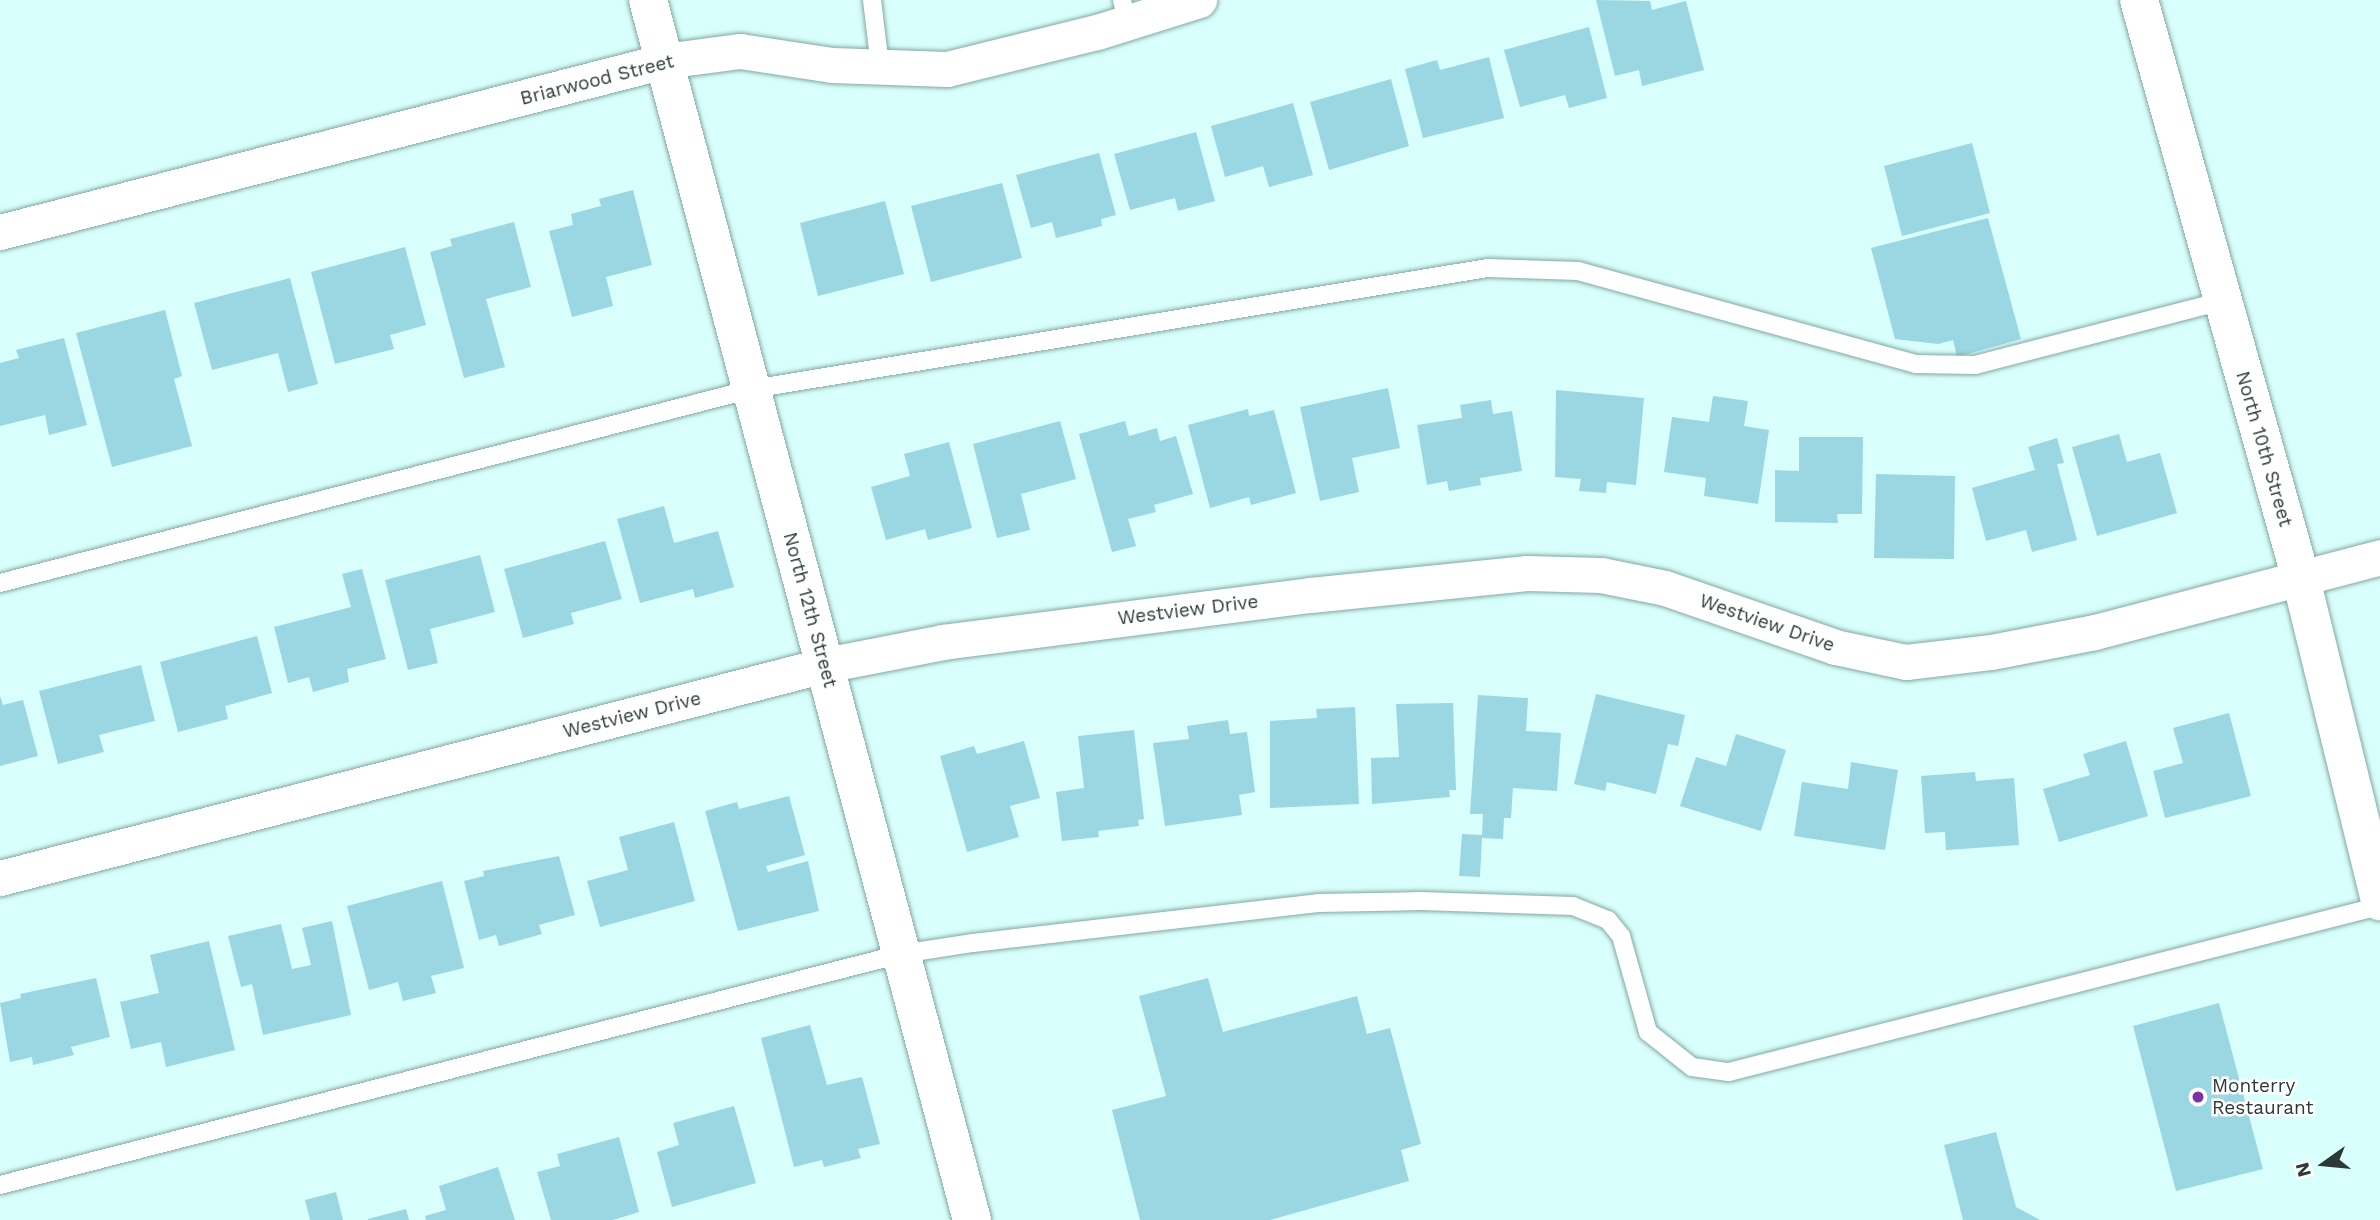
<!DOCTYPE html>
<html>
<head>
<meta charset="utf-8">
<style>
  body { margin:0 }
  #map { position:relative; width:2380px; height:1220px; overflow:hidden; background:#d8fffb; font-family:"Work Sans",sans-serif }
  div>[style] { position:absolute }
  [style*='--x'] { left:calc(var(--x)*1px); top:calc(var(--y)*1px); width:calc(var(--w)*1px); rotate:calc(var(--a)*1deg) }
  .building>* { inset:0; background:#9bd6e3 }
  .roads { filter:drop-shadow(0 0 2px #84a8a4) drop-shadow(0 0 2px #84a8a4) }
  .lane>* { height:18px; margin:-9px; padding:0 9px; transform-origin:9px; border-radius:9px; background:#fff }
  .street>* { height:35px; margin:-17.5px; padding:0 17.5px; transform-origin:17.5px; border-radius:17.5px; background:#fff }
  .secondary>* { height:38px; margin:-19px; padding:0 19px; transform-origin:19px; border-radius:19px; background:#fff }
  .dots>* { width:19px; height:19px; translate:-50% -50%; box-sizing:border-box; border:4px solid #fff; border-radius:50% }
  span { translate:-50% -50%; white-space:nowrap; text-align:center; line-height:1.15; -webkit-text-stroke:5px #fff; paint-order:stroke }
  .street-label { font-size:19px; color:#2b3a38 }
  .poi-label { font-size:19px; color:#2b3a38 }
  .left { translate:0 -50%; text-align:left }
  .north { position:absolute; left:2289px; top:1129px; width:70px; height:70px; -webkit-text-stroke:5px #fff; paint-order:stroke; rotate:255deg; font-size:19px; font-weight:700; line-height:28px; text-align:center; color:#2b3a38 }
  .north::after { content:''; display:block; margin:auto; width:24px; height:32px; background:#2b3a38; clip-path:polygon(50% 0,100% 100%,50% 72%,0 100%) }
</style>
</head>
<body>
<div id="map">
  <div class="building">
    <i style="clip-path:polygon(1596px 0,1650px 1px,1652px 10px,1686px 1px,1704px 70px,1642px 86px,1639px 70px,1615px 76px)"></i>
    <i style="clip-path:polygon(1589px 27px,1607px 98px,1569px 108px,1565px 95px,1520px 107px,1504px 50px)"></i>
    <i style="clip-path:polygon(1489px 57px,1504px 118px,1423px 138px,1405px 69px,1437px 60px,1440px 70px)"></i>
    <i style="clip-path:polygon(1391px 79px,1409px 146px,1329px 170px,1310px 102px)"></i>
    <i style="clip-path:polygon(1293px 103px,1313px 175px,1269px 187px,1263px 166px,1225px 177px,1211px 126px)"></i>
    <i style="clip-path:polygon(1196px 132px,1215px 201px,1178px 211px,1175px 198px,1130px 210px,1114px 154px)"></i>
    <i style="clip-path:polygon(1972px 143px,1990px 213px,1902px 236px,1884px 166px)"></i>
    <i style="clip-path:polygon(1099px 153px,1116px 215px,1101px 219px,1102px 226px,1056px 238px,1052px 222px,1031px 228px,1016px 175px)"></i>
    <i style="clip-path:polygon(1002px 183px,1022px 258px,931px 282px,911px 206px)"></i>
    <i style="clip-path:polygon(633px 190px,652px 265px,606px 277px,613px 306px,572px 317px,549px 231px,573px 225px,571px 214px,601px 206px,599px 199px)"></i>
    <i style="clip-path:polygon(885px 201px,904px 274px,818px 296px,800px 223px)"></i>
    <i style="clip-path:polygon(1988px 218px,2021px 339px,1957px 357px,1953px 340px,1938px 344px,1895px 339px,1871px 248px)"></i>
    <i style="clip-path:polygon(514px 222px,531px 287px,486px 299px,505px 367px,464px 378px,430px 252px,452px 246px,450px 239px)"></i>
    <i style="clip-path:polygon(405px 247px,426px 325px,390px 335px,394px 349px,335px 364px,311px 272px)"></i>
    <i style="clip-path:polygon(290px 278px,318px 384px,288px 392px,278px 353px,212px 370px,194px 303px)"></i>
    <i style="clip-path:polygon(165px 310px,182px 376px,174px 379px,192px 446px,112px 467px,76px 333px)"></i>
    <i style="clip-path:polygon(64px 338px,87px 425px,49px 435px,45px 415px,0 426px,0 363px,19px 358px,16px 350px)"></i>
    <i style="clip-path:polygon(1388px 388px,1400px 448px,1352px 458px,1359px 492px,1320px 501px,1300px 407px)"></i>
    <i style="clip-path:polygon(1556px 390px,1644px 398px,1636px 485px,1607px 482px,1606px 493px,1579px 491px,1581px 479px,1555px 477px)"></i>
    <i style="clip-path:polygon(1713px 396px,1748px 401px,1744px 426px,1769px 430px,1758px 504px,1704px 496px,1706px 478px,1664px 472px,1672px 417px,1709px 422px)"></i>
    <i style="clip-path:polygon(1491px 400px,1493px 414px,1512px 411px,1522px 471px,1480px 478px,1481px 485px,1449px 491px,1447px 481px,1427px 485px,1417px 425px,1462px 418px,1460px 405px)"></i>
    <i style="clip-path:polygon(1248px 409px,1249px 416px,1274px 410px,1296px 493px,1251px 505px,1249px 497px,1210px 508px,1188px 425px)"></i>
    <i style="clip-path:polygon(1060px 421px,1076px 479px,1021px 494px,1030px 530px,997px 538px,973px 444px)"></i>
    <i style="clip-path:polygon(1125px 421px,1129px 436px,1157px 428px,1160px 441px,1176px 436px,1193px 494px,1154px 505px,1156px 512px,1128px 519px,1136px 546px,1112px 552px,1079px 434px)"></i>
    <i style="clip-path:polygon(2119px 434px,2127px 462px,2160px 453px,2177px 513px,2097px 536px,2072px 447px)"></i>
    <i style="clip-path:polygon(1799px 437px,1863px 437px,1862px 514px,1837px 514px,1838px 523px,1775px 522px,1775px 470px,1799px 471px)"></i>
    <i style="clip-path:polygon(2057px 438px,2064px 463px,2057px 464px,2077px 540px,2032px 552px,2026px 530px,1986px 541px,1972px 488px,2035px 470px,2028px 447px)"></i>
    <i style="clip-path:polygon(949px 442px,972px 528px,928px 540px,925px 529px,886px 540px,871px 487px,910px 476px,904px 454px)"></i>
    <i style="clip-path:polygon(1876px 474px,1955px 476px,1954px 559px,1874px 558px)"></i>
    <i style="clip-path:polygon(664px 506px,674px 543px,718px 531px,734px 587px,695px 598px,693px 589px,640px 603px,617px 519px)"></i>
    <i style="clip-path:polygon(605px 541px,622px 599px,571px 613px,574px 624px,523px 638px,504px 569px)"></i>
    <i style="clip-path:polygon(480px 555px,495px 612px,430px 629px,438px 663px,408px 670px,385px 580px)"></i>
    <i style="clip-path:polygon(362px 569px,386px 659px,347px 669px,349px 682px,313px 692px,309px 677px,288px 683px,274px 627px,351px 607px,342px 574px)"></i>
    <i style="clip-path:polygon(257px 636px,272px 693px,225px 706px,228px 719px,178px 732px,160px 662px)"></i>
    <i style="clip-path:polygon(141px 665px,155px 721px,99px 735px,104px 752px,58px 764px,39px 691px)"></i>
    <i style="clip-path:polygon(1596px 694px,1685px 715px,1678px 746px,1668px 744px,1656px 794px,1607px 782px,1605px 791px,1574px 784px)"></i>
    <i style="clip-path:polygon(1478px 695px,1528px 698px,1526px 731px,1561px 733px,1557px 791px,1513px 788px,1511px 818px,1504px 818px,1503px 839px,1482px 838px,1480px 877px,1459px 876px,1462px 834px,1482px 835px,1483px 814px,1470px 814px)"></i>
    <i style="clip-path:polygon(0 696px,3px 705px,23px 700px,38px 756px,0 766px)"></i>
    <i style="clip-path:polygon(1453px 703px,1456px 790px,1449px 790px,1450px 797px,1372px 804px,1371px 758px,1399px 757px,1396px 704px)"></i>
    <i style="clip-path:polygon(1355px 707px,1359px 804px,1270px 808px,1270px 721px,1317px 718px,1316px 709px)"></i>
    <i style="clip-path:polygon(2229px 713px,2251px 796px,2165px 818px,2153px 771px,2183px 763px,2173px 728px)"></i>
    <i style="clip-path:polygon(1228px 720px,1230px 734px,1247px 732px,1255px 792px,1239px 795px,1242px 815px,1165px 826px,1153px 743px,1189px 739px,1187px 726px)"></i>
    <i style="clip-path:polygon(1134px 730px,1144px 819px,1138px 820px,1139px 826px,1098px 831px,1099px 837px,1062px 841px,1056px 792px,1084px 788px,1078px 736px)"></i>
    <i style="clip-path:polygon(1736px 734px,1786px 750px,1761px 831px,1680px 806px,1696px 757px,1726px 766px)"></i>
    <i style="clip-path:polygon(1024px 741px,1040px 798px,1010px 806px,1019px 837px,967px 852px,940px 756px,974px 746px,977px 754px)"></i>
    <i style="clip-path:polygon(2126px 741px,2148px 816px,2059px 842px,2043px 789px,2090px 775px,2083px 754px)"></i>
    <i style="clip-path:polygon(1851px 762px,1898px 770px,1885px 850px,1794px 836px,1802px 782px,1848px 789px)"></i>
    <i style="clip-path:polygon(1975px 772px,1976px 781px,2014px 778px,2019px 845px,1946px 850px,1945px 832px,1925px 833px,1921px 776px)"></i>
    <i style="clip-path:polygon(789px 796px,805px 855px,766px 866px,768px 872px,808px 861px,819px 911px,738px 931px,705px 811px,737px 802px,739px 809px)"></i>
    <i style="clip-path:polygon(674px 822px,695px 901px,600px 927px,587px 881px,628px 870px,619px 837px)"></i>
    <i style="clip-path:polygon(559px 856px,575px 915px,539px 925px,542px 934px,499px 946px,496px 935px,479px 940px,464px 881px,484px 876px,483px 871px)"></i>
    <i style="clip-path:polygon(442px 881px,464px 968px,431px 976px,436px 993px,403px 1001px,398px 982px,369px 990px,347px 906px)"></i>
    <i style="clip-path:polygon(332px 921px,351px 1015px,263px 1035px,252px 984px,241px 987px,228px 936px,281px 924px,292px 969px,311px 965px,302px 928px)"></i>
    <i style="clip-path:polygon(209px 941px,235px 1050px,166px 1067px,161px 1042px,131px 1049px,120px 1002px,159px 993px,150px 955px)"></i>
    <i style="clip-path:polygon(96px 978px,110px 1037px,71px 1047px,74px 1055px,33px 1065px,32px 1057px,10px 1062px,0 1003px,21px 998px,20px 994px)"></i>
    <i style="clip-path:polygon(1208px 978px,1223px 1032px,1357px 996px,1367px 1034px,1390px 1028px,1421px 1144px,1401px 1150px,1409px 1181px,1270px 1220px,1140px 1220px,1112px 1110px,1166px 1096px,1139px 996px)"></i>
    <i style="clip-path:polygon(2219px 1003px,2263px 1169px,2176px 1191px,2133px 1026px)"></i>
    <i style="clip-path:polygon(810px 1025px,827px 1085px,862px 1077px,880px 1144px,858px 1149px,861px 1158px,824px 1167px,822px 1160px,794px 1167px,761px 1038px)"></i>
    <i style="clip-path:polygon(734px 1106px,756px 1183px,672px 1207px,657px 1152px,679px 1145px,673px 1123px)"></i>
    <i style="clip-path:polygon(1996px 1132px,2016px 1207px,2040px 1220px,1963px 1220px,1944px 1145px)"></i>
    <i style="clip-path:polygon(619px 1137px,639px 1212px,613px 1220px,551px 1220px,537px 1172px,560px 1166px,557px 1154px)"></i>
    <i style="clip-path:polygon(498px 1167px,515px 1220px,426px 1220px,425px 1216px,446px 1210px,439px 1186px)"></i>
    <i style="clip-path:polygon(336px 1192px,343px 1220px,310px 1220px,305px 1200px)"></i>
    <i style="clip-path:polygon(406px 1209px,409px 1220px,368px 1220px,368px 1219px)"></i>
  </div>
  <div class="roads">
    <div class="lane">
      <i style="--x:872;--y:0;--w:66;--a:83.1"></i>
      <i style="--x:1122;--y:0;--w:22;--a:77"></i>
      <i style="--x:0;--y:583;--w:777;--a:-14.47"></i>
      <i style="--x:752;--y:389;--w:746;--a:-9.34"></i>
      <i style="--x:1488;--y:268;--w:90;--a:1.9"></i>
      <i style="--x:1578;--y:271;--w:350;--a:15.4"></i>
      <i style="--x:1915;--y:364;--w:60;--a:1"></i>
      <i style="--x:1975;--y:365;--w:256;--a:-14.5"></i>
      <i style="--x:0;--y:1185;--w:930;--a:-14.38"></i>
      <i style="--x:901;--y:954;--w:73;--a:-8.7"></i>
      <i style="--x:973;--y:943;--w:347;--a:-6.6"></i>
      <i style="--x:1318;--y:903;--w:103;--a:-1.1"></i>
      <i style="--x:1421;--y:901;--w:152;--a:1.9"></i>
      <i style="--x:1573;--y:906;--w:38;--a:22"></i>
      <i style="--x:1608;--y:920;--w:21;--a:51"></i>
      <i style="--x:1621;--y:936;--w:100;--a:74.3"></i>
      <i style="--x:1648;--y:1032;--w:56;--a:38.5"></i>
      <i style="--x:1692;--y:1067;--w:37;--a:8"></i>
      <i style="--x:1729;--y:1072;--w:672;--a:-14.31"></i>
    </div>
    <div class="street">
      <i style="--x:0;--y:232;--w:686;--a:-14.44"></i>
      <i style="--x:664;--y:61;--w:77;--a:-7.5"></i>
      <i style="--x:740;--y:51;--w:93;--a:8.7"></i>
      <i style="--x:832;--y:65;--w:115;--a:2"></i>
      <i style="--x:947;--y:69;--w:154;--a:-13.9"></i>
      <i style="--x:1097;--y:32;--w:107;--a:-17.4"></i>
      <i style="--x:0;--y:878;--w:852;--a:-14.48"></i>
      <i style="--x:825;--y:665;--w:120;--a:-11"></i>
      <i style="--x:943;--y:642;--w:370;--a:-7.3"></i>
      <i style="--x:1310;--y:595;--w:218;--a:-5.8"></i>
      <i style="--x:1527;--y:573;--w:74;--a:1.5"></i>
      <i style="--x:1601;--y:575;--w:65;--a:11.5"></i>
      <i style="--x:1665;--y:588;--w:180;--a:19.1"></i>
      <i style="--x:1835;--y:647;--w:73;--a:11.9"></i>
      <i style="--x:1906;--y:662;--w:86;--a:-6.7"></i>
      <i style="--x:1991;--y:652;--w:106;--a:-10.9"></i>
      <i style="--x:2095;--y:632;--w:295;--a:-14.7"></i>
    </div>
    <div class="secondary">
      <i style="--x:648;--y:0;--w:1262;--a:75.13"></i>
      <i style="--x:2139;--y:0;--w:601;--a:74.37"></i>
      <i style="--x:2301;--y:579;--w:332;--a:76.2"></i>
    </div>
  </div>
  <div class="dots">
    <i style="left:2198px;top:1097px;background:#7b33a6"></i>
  </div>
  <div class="street-label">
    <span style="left:597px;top:80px;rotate:-14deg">Briarwood Street</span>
    <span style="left:2264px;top:449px;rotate:74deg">North 10th Street</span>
    <span style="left:810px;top:610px;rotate:75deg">North 12th Street</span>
    <span style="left:1188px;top:610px;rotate:-7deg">Westview Drive</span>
    <span style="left:1767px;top:623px;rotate:19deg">Westview Drive</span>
    <span style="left:632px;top:715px;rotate:-14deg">Westview Drive</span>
  </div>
  <div class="poi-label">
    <span class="left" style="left:2212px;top:1097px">Monterry<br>Restaurant</span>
  </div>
  <div class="north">N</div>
</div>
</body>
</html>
